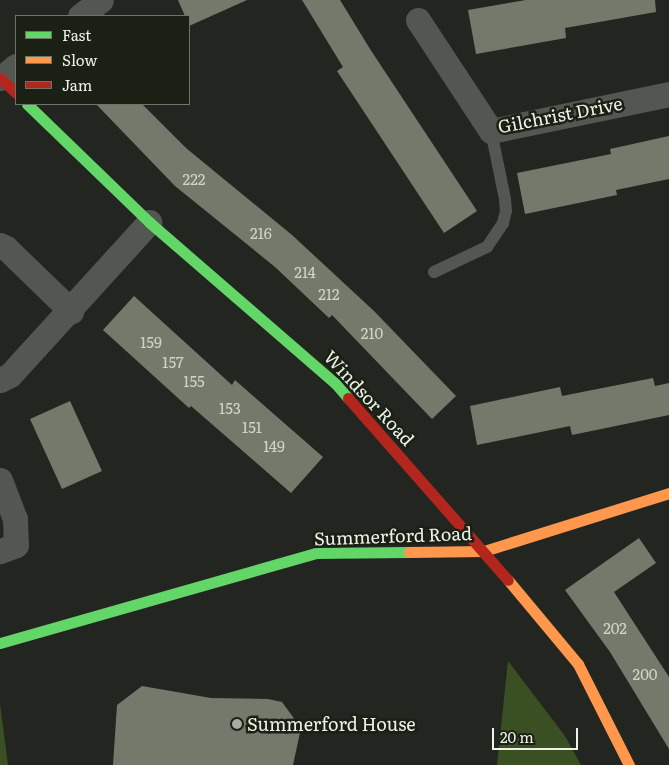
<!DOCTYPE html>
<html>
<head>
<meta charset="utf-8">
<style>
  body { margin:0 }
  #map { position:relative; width:669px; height:765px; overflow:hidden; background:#232620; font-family:Literata,serif }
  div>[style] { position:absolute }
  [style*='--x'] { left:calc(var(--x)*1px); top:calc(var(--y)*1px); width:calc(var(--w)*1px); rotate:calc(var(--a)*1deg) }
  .green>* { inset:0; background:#3b5022 }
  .building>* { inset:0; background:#737a6b }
  .lane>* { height:12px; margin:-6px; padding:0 6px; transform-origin:6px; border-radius:6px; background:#545652 }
  .street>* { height:25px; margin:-12.5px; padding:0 12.5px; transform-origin:12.5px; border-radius:12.5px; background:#545652 }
  .fast>* { height:11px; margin:-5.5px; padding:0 5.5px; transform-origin:5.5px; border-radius:5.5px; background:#63d668 }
  .slow>* { height:11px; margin:-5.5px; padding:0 5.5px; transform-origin:5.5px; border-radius:5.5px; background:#ff974d }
  .jam>* { height:11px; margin:-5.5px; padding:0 5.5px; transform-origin:5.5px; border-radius:5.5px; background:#b3261e }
  .dots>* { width:14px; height:14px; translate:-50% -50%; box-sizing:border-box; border:2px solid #1a2013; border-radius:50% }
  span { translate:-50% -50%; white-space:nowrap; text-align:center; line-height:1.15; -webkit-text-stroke:5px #1a2013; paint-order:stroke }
  .number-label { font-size:15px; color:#ced4ca }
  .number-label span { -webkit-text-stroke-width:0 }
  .street-label { font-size:18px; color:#edf2e9 }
  .poi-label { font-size:18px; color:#edf2e9 }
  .left { translate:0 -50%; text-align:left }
  .legend { position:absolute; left:15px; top:15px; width:175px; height:90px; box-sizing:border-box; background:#1a2013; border:1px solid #6e7469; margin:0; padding:6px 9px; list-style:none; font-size:15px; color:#edf2e9 }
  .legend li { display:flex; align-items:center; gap:10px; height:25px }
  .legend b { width:25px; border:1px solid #6e7469 }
  .scale { position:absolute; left:492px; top:728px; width:86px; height:22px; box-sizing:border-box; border:2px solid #edf2e9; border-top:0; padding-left:6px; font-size:15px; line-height:18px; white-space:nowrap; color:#edf2e9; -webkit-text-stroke:4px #1a2013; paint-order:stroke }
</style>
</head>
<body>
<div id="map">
  <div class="green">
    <i style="clip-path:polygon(508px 661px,565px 736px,581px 765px,497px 765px)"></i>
    <i style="clip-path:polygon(0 704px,8px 765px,0 765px)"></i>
  </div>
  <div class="building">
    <i style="clip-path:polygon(178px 0,247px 0,189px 26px,189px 16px,185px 16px)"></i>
    <i style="clip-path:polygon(302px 0,340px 0,370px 49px,477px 211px,444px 233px,337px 71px,343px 67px)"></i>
    <i style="clip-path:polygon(526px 0,655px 0,656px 12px,565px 28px,566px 38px,476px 54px,468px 10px)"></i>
    <i style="clip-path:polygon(96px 104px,142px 104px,186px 148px,292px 235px,374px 311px,456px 396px,432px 419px,332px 315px,329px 318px,275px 267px,175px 186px)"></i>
    <i style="clip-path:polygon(669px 136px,669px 179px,616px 190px,617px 195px,525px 214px,517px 173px,611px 154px,610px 149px)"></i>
    <i style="clip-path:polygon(134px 296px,232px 385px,235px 380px,323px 457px,291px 493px,191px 406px,189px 408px,103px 330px)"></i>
    <i style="clip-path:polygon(653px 378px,655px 386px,669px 383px,669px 415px,572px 435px,570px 426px,477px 445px,470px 406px,560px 387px,562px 396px)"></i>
    <i style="clip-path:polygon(70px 401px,102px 471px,62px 489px,30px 419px)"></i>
    <i style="clip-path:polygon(639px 538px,656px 563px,614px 592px,669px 677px,669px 749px,610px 652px,565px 590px)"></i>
    <i style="clip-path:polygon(142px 686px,211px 698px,268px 699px,282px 702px,301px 728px,293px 765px,113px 765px,117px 705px)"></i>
  </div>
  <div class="lane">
    <i style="--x:434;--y:272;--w:59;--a:-25.3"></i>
    <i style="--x:487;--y:247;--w:29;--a:-56"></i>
    <i style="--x:503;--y:223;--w:12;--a:-76"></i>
    <i style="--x:506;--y:211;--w:12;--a:-95"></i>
    <i style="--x:505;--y:199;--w:69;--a:-101.6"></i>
  </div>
  <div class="street">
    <i style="--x:80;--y:16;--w:26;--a:-37"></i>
    <i style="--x:418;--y:20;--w:133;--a:56.7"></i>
    <i style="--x:491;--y:131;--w:182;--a:-11.7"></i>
    <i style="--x:1;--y:78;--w:19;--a:-39"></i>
    <i style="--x:0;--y:245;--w:7;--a:27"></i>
    <i style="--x:6;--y:248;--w:91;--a:44.1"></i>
    <i style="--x:0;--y:380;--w:11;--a:-27"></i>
    <i style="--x:10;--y:375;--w:207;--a:-47.7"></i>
    <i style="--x:0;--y:480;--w:42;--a:69"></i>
    <i style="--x:15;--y:519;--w:26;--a:88"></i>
    <i style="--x:16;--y:545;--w:17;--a:159"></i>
  </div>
  <div class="fast">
    <i style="--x:27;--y:104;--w:170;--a:44"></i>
    <i style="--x:149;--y:222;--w:246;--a:40.9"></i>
    <i style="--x:335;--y:383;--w:20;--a:49"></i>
    <i style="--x:0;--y:643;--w:328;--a:-15.9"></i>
    <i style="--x:315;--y:553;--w:94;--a:-0.6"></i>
  </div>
  <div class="slow">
    <i style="--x:409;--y:552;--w:75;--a:-0.8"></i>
    <i style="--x:484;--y:551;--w:194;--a:-17.4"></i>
    <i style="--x:508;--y:580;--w:109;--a:50.2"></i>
    <i style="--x:578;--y:664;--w:113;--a:63.2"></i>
  </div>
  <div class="jam">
    <i style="--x:0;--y:78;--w:22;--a:43"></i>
    <i style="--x:348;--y:398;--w:242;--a:48.7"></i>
  </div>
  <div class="dots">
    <i style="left:237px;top:724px;background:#a6aba3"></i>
  </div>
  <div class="number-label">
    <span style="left:194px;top:179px">222</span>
    <span style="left:261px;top:233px">216</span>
    <span style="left:305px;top:272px">214</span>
    <span style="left:329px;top:294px">212</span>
    <span style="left:372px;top:333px">210</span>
    <span style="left:151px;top:342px">159</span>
    <span style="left:173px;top:362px">157</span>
    <span style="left:194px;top:381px">155</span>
    <span style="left:230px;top:408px">153</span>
    <span style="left:252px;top:427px">151</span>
    <span style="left:274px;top:446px">149</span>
    <span style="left:615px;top:628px">202</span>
    <span style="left:645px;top:674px">200</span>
  </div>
  <div class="street-label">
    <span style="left:560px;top:115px;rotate:-11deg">Gilchrist Drive</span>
    <span style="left:369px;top:398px;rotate:47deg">Windsor Road</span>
    <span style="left:393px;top:536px;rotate:-2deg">Summerford Road</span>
  </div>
  <div class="poi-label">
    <span class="left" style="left:247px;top:724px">Summerford House</span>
  </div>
  <ul class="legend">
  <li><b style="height:6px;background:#63d668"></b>Fast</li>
  <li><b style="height:6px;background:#ff974d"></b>Slow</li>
  <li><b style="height:6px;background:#b3261e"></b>Jam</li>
  </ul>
  <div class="scale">20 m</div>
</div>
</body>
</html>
